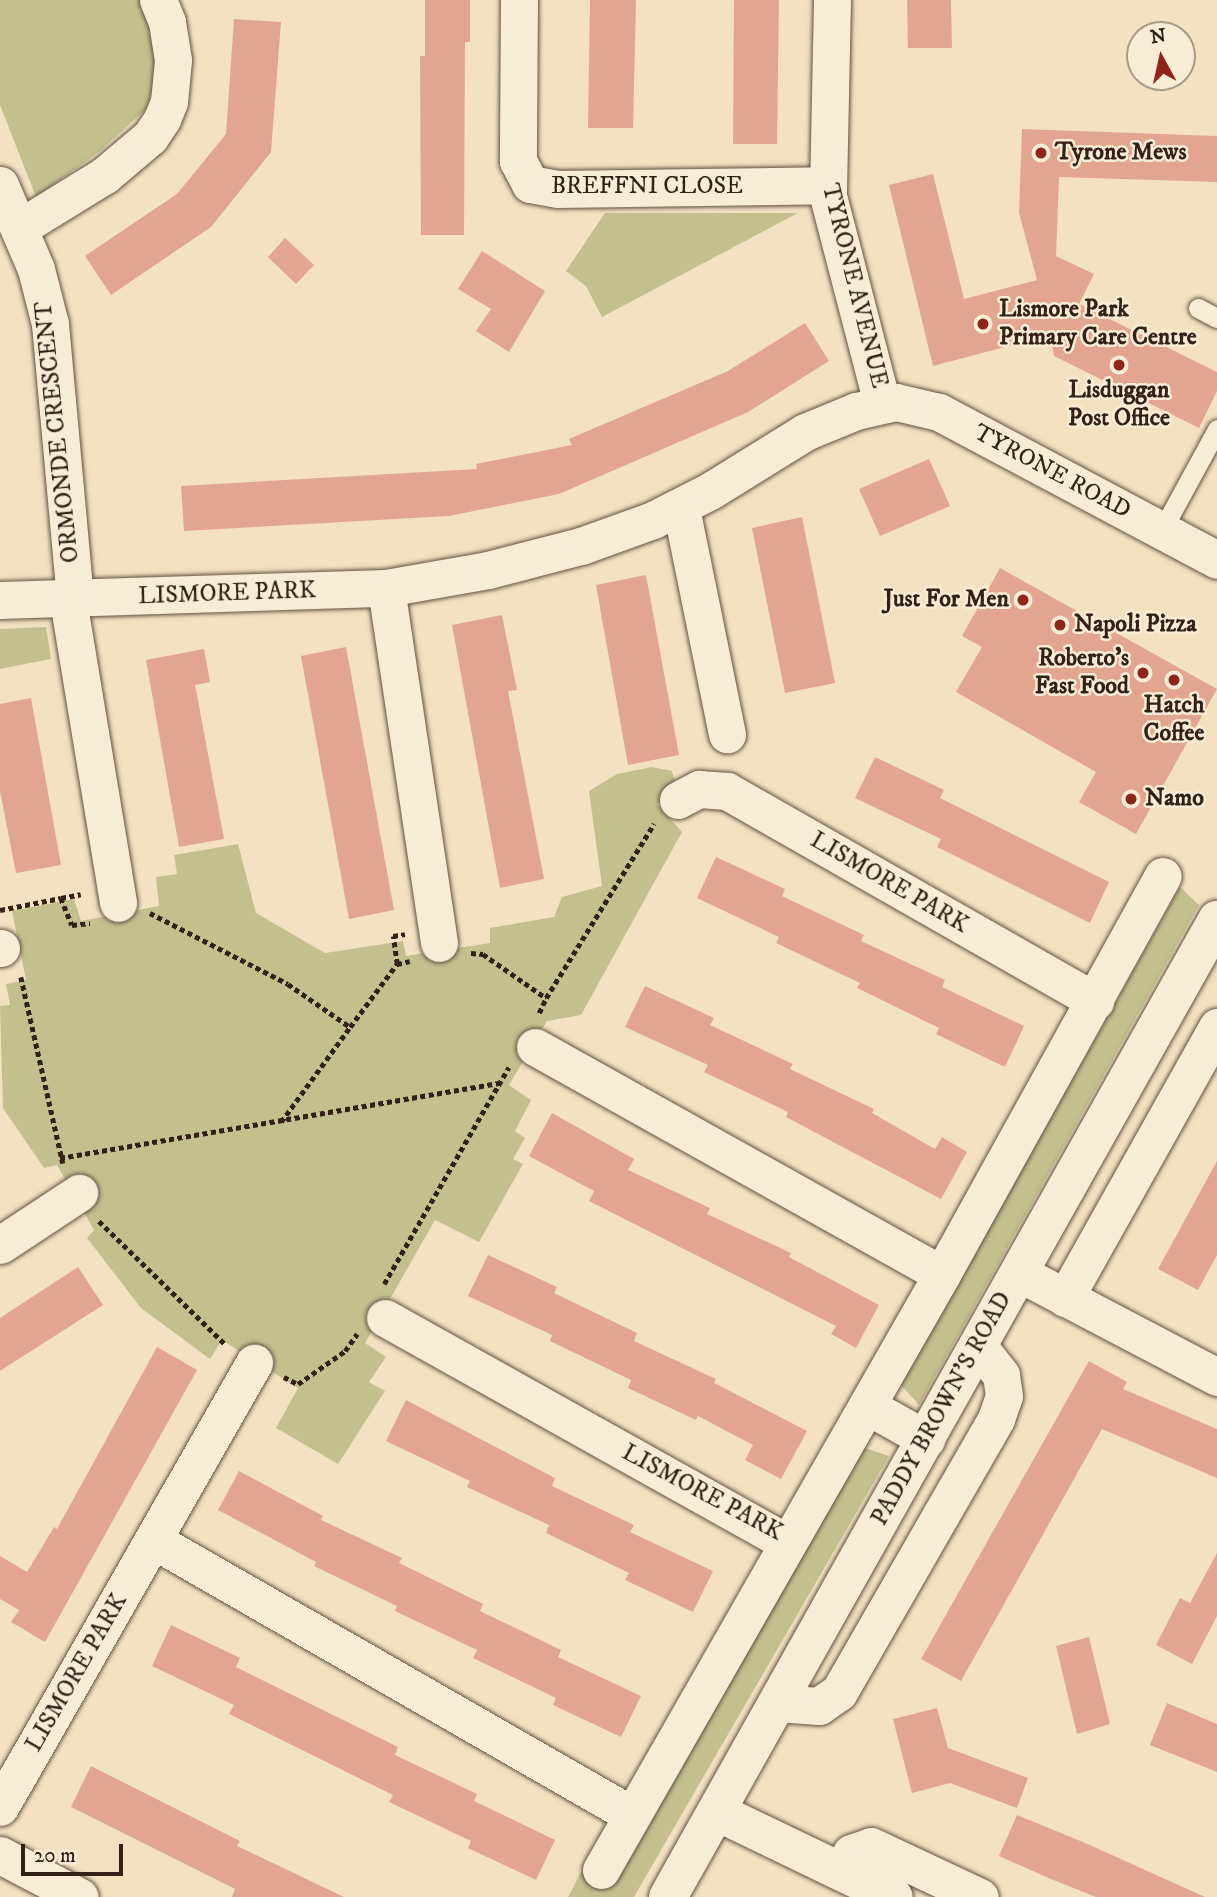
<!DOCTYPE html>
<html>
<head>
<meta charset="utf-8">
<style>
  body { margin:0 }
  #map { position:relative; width:1217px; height:1897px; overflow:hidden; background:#f4e1c2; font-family:"IM FELL DW Pica",serif }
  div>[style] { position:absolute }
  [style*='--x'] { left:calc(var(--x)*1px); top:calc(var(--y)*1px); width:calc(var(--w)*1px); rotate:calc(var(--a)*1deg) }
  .green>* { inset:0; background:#c4c08e }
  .building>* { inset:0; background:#e2a690 }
  .path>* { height:4.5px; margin-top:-2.25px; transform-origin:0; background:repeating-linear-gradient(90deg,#332117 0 5px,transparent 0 8.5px) }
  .roads { filter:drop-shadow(0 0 2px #635142) drop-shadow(0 0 2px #635142) }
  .service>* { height:19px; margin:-9.5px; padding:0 9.5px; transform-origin:9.5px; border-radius:9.5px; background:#f8ecd7 }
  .minor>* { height:37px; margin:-18.5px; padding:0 18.5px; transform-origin:18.5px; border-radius:18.5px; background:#f8ecd7 }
  .tertiary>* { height:38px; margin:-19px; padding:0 19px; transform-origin:19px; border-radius:19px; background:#f8ecd7 }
  .dots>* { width:19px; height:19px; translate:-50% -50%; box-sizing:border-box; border:4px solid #f8ecd7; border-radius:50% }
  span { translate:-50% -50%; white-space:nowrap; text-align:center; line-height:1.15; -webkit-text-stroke:5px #f8ecd7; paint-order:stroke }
  .poi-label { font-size:24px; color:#332117; font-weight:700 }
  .left { translate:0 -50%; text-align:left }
  .right { translate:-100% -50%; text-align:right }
  .street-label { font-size:24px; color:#332117 }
  .north { position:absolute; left:1126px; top:21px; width:70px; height:70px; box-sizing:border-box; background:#f8ecd7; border:2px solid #a99b8a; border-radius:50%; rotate:352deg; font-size:19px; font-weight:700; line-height:28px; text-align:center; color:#332117 }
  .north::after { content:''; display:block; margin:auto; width:24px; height:32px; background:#8f2418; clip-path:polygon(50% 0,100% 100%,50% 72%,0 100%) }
  .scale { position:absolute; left:21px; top:1844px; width:102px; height:32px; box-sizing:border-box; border:4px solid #332117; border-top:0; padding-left:9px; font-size:21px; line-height:24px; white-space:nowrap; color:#332117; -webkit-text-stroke:5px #f8ecd7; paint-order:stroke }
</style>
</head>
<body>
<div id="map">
  <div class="green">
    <i style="clip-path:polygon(0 0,144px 0,159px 62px,147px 108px,100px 151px,36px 197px,0 105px)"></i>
    <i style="clip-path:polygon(605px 213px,798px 213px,602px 317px,586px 286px,566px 271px)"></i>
    <i style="clip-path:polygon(46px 627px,51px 659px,0 669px,0 629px)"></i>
    <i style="clip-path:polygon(652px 767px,672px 771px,677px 789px,657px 804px,682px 832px,581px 1015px,547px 1021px,509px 1085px,531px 1100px,515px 1131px,525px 1138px,513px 1159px,523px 1164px,479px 1242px,435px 1220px,365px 1343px,386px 1357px,369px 1382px,385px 1391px,338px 1464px,276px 1428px,298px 1388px,222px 1340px,210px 1359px,141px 1308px,87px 1238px,94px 1230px,57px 1165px,44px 1168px,3px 1108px,0 1006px,10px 1005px,6px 984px,26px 980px,12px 911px,74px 899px,81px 921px,159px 906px,156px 877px,177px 874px,174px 855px,238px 844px,256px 913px,325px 953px,403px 941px,406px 956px,490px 943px,490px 928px,554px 917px,562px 897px,602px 886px,589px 791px,617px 774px)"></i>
    <i style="clip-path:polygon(1180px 887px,1199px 905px,919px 1405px,901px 1385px)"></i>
    <i style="clip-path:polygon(865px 1448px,889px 1456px,634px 1897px,568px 1897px,581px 1872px,608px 1889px)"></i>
  </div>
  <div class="building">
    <i style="clip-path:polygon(425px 0,470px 0,470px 42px,465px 42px,464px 235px,421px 235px,420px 56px,425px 56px)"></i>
    <i style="clip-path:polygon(590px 0,636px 0,633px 128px,588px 128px)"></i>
    <i style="clip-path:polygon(734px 0,779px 0,777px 144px,733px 144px)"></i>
    <i style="clip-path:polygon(907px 0,951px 0,952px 48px,908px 48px)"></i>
    <i style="clip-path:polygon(234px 19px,281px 22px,271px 152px,211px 227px,111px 295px,85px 256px,177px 194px,226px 134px)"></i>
    <i style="clip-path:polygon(1022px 129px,1217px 136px,1217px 182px,1059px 177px,1056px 256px,1094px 274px,1079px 304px,1217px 372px,1217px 391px,1199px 428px,1054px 356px,1050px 335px,933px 366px,889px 185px,933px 174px,964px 299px,1037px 280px,1019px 213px)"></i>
    <i style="clip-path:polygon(285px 238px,314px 265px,296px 284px,268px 257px)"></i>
    <i style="clip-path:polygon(482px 251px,545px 291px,509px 352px,476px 331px,491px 309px,458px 289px)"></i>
    <i style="clip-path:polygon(805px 323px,829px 361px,748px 412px,559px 494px,449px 516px,184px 531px,181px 486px,477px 469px,476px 464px,572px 445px,569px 439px,728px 371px)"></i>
    <i style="clip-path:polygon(929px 459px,950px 506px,880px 536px,859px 489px)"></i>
    <i style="clip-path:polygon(802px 517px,835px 683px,785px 693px,752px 528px)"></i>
    <i style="clip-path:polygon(1000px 568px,1217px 689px,1136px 834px,1079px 802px,1096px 772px,956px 692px,982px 647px,962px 636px)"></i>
    <i style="clip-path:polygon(646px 575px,679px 755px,628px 765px,596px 585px)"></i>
    <i style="clip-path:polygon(502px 615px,517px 690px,508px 691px,544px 879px,500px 888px,452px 625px)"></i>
    <i style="clip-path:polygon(346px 647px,394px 910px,349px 919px,301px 656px)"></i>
    <i style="clip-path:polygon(204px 649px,210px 682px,195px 685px,224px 839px,179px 847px,146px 660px)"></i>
    <i style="clip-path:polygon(31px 698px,61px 865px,16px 873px,0 791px,0 704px)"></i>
    <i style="clip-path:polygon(875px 757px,944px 790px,940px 798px,1109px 882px,1090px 923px,937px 847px,941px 839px,855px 798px)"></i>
    <i style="clip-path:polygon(716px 857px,785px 889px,782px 896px,864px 935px,861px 941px,945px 980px,942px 987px,1024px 1026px,1005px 1067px,936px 1034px,939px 1028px,857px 988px,860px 983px,776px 943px,779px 937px,697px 898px)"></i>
    <i style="clip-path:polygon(645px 986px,714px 1018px,710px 1025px,793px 1064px,790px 1069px,874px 1109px,872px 1113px,935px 1149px,942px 1137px,967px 1152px,941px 1199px,786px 1117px,788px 1112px,704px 1072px,708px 1065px,625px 1027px)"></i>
    <i style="clip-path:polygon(552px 1113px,634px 1159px,628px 1170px,710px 1208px,707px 1214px,791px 1253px,789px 1257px,879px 1305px,856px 1348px,831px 1334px,836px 1326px,589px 1201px,594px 1191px,529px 1156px)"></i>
    <i style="clip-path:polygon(1217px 1161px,1217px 1255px,1198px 1290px,1158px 1269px)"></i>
    <i style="clip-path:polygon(488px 1255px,557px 1287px,554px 1293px,637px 1333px,634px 1341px,716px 1379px,714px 1383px,807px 1431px,781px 1479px,745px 1460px,753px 1445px,698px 1416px,696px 1420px,628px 1388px,631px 1380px,550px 1341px,552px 1335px,468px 1296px)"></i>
    <i style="clip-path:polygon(78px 1267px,103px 1305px,0 1371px,0 1318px)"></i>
    <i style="clip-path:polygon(157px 1347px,197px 1370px,45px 1642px,11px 1622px,19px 1610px,0 1599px,0 1556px,27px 1572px,54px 1527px,57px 1529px)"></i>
    <i style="clip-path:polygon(1089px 1361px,1127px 1382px,1123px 1389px,1217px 1429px,1217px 1478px,1102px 1429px,961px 1681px,921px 1659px)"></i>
    <i style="clip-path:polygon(406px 1400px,555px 1478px,552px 1486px,634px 1525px,630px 1532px,713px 1571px,693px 1612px,625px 1580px,629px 1573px,546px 1533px,549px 1525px,467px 1487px,470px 1481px,386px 1441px)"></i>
    <i style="clip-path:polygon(239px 1471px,323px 1516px,321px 1520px,402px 1558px,399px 1563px,483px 1604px,480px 1611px,561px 1650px,558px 1657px,641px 1696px,621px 1737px,553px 1705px,556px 1698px,473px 1658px,477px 1650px,395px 1611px,397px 1606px,314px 1566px,316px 1562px,218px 1510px)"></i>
    <i style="clip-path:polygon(1217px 1553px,1217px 1616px,1192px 1664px,1156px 1645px,1180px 1598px,1190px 1603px)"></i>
    <i style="clip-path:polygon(171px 1625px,240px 1658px,236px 1667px,398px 1747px,395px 1755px,477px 1794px,474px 1801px,555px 1840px,536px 1880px,468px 1848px,471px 1841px,389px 1802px,393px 1795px,229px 1714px,234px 1705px,152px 1666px)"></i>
    <i style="clip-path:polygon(1089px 1637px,1110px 1724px,1077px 1734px,1056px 1646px)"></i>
    <i style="clip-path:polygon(1167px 1703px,1217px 1724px,1217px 1772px,1150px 1745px)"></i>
    <i style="clip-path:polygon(937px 1708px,948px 1748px,1028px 1778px,1017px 1808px,950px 1783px,912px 1793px,893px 1719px)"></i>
    <i style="clip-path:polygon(91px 1766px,240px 1841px,237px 1846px,344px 1897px,232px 1897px,235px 1889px,71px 1807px)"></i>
    <i style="clip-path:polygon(1017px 1815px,1083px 1842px,1205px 1897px,1096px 1897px,1051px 1879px,999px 1856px)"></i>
  </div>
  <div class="path">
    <i style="--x:61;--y:898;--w:20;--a:-11"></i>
    <i style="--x:0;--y:910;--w:62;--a:-11.1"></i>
    <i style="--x:61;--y:898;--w:29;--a:68"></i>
    <i style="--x:72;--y:925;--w:18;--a:-6"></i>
    <i style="--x:150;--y:913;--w:155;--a:27.2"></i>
    <i style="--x:288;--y:984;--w:75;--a:34.7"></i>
    <i style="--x:350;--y:1027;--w:79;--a:-53.3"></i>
    <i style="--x:397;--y:964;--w:13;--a:-13"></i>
    <i style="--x:471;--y:953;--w:12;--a:5"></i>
    <i style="--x:483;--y:954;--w:77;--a:34.9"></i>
    <i style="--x:546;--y:998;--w:205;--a:-58.2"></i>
    <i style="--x:397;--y:964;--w:28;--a:-98"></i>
    <i style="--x:393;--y:936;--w:12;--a:-9"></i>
    <i style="--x:21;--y:977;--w:191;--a:77.3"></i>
    <i style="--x:539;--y:1013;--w:17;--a:-65"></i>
    <i style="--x:281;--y:1122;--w:117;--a:-54"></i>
    <i style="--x:60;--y:1158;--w:445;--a:-9.7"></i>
    <i style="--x:99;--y:1221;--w:176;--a:44.3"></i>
    <i style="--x:384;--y:1284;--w:250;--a:-60.1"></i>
    <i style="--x:284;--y:1377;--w:16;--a:27"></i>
    <i style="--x:298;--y:1384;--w:57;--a:-35.1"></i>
    <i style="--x:345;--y:1351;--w:21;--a:-55"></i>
  </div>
  <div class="roads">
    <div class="service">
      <i style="--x:1198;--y:308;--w:21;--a:28"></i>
      <i style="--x:1162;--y:530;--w:115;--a:-61.4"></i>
    </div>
    <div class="minor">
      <i style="--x:519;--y:0;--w:161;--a:90.4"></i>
      <i style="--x:518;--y:161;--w:26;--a:62"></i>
      <i style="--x:530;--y:184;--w:27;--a:10"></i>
      <i style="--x:557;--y:189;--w:270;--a:-0.8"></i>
      <i style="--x:832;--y:0;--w:196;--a:91.2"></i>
      <i style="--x:828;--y:196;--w:215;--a:75.4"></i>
      <i style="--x:0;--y:185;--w:91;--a:66.8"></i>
      <i style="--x:36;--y:269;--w:57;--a:75.7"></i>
      <i style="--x:50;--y:324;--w:276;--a:84.8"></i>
      <i style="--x:19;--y:228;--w:101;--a:-31.6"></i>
      <i style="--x:105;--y:175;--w:59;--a:-40.2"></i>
      <i style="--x:150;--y:137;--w:22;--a:-56"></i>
      <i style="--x:162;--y:119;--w:18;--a:-68"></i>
      <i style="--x:169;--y:102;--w:42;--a:-84.6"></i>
      <i style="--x:173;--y:60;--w:38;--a:-99"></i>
      <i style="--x:167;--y:22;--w:24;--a:-112"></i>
      <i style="--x:681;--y:508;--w:231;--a:78.5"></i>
      <i style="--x:386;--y:588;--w:359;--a:81.5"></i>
      <i style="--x:0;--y:600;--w:386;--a:-1.8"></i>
      <i style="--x:386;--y:588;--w:104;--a:-10"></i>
      <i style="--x:488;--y:570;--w:96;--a:-14.5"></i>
      <i style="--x:581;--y:546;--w:77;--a:-19.9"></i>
      <i style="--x:653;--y:520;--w:64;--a:-27"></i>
      <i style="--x:710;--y:491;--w:112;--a:-31.8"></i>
      <i style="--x:805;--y:432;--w:55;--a:-22.4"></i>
      <i style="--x:856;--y:411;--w:41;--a:-12.7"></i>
      <i style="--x:896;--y:402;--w:44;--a:13.1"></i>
      <i style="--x:939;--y:412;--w:315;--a:28"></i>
      <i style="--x:68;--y:600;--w:307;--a:80.6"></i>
      <i style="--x:678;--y:800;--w:24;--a:-28"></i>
      <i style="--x:699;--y:789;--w:28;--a:4"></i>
      <i style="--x:727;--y:791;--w:424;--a:29.7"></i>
      <i style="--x:0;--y:948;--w:1;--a:0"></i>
      <i style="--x:535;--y:1047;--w:466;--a:29.2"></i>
      <i style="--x:0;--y:1245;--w:95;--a:-33.4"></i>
      <i style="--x:1019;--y:1273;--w:224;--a:27.7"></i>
      <i style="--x:1065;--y:1298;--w:311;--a:-60.7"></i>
      <i style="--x:385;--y:1318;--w:461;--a:29.2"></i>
      <i style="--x:867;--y:1406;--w:68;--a:29.2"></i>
      <i style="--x:153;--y:1540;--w:552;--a:29.86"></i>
      <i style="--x:777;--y:1703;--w:42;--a:4.1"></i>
      <i style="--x:819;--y:1706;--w:24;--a:-35"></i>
      <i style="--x:839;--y:1692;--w:315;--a:-60.1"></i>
      <i style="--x:996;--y:1419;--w:24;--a:-71"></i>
      <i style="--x:1004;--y:1396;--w:21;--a:-98"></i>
      <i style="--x:1001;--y:1375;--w:37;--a:-128"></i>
      <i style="--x:0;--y:1807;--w:512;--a:-60.23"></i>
      <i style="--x:0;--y:1855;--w:90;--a:27.7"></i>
      <i style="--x:601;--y:1870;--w:687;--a:-60.22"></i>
      <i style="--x:942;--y:1274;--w:455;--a:-61"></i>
      <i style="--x:841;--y:1872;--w:21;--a:-62"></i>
      <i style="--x:851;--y:1853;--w:21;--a:-19"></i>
      <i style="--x:871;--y:1846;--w:120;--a:25.1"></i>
    </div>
    <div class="tertiary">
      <i style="--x:717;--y:1812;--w:196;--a:25.7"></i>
      <i style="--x:668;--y:1897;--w:1121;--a:-60.67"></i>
    </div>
  </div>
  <div class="dots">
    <i style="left:1041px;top:153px;background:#8f2418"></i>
    <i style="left:983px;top:324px;background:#8f2418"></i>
    <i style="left:1119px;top:365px;background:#8f2418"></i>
    <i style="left:1023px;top:600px;background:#8f2418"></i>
    <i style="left:1060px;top:625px;background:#8f2418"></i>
    <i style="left:1143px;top:673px;background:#8f2418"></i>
    <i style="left:1174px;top:680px;background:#8f2418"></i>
    <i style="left:1131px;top:799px;background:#8f2418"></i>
  </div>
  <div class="poi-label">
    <span class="left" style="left:1055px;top:153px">Tyrone Mews</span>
    <span class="left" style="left:999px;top:324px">Lismore Park<br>Primary Care Centre</span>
    <span style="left:1119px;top:405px">Lisduggan<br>Post Office</span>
    <span class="right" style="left:1009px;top:600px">Just For Men</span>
    <span class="left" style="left:1074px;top:625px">Napoli Pizza</span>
    <span class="right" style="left:1129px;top:673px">Roberto's<br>Fast Food</span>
    <span style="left:1174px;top:720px">Hatch<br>Coffee</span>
    <span class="left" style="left:1145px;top:799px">Namo</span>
  </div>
  <div class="street-label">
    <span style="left:647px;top:187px">BREFFNI CLOSE</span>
    <span style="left:854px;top:286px;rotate:76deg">TYRONE AVENUE</span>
    <span style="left:58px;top:432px;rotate:-96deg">ORMONDE CRESCENT</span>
    <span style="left:1052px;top:472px;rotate:28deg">TYRONE ROAD</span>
    <span style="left:227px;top:594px;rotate:-2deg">LISMORE PARK</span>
    <span style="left:889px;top:883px;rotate:30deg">LISMORE PARK</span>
    <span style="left:942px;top:1409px;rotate:-61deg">PADDY BROWN'S ROAD</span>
    <span style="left:702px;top:1493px;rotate:28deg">LISMORE PARK</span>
    <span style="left:77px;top:1673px;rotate:-60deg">LISMORE PARK</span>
  </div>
  <div class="north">N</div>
  <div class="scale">20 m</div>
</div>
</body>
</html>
